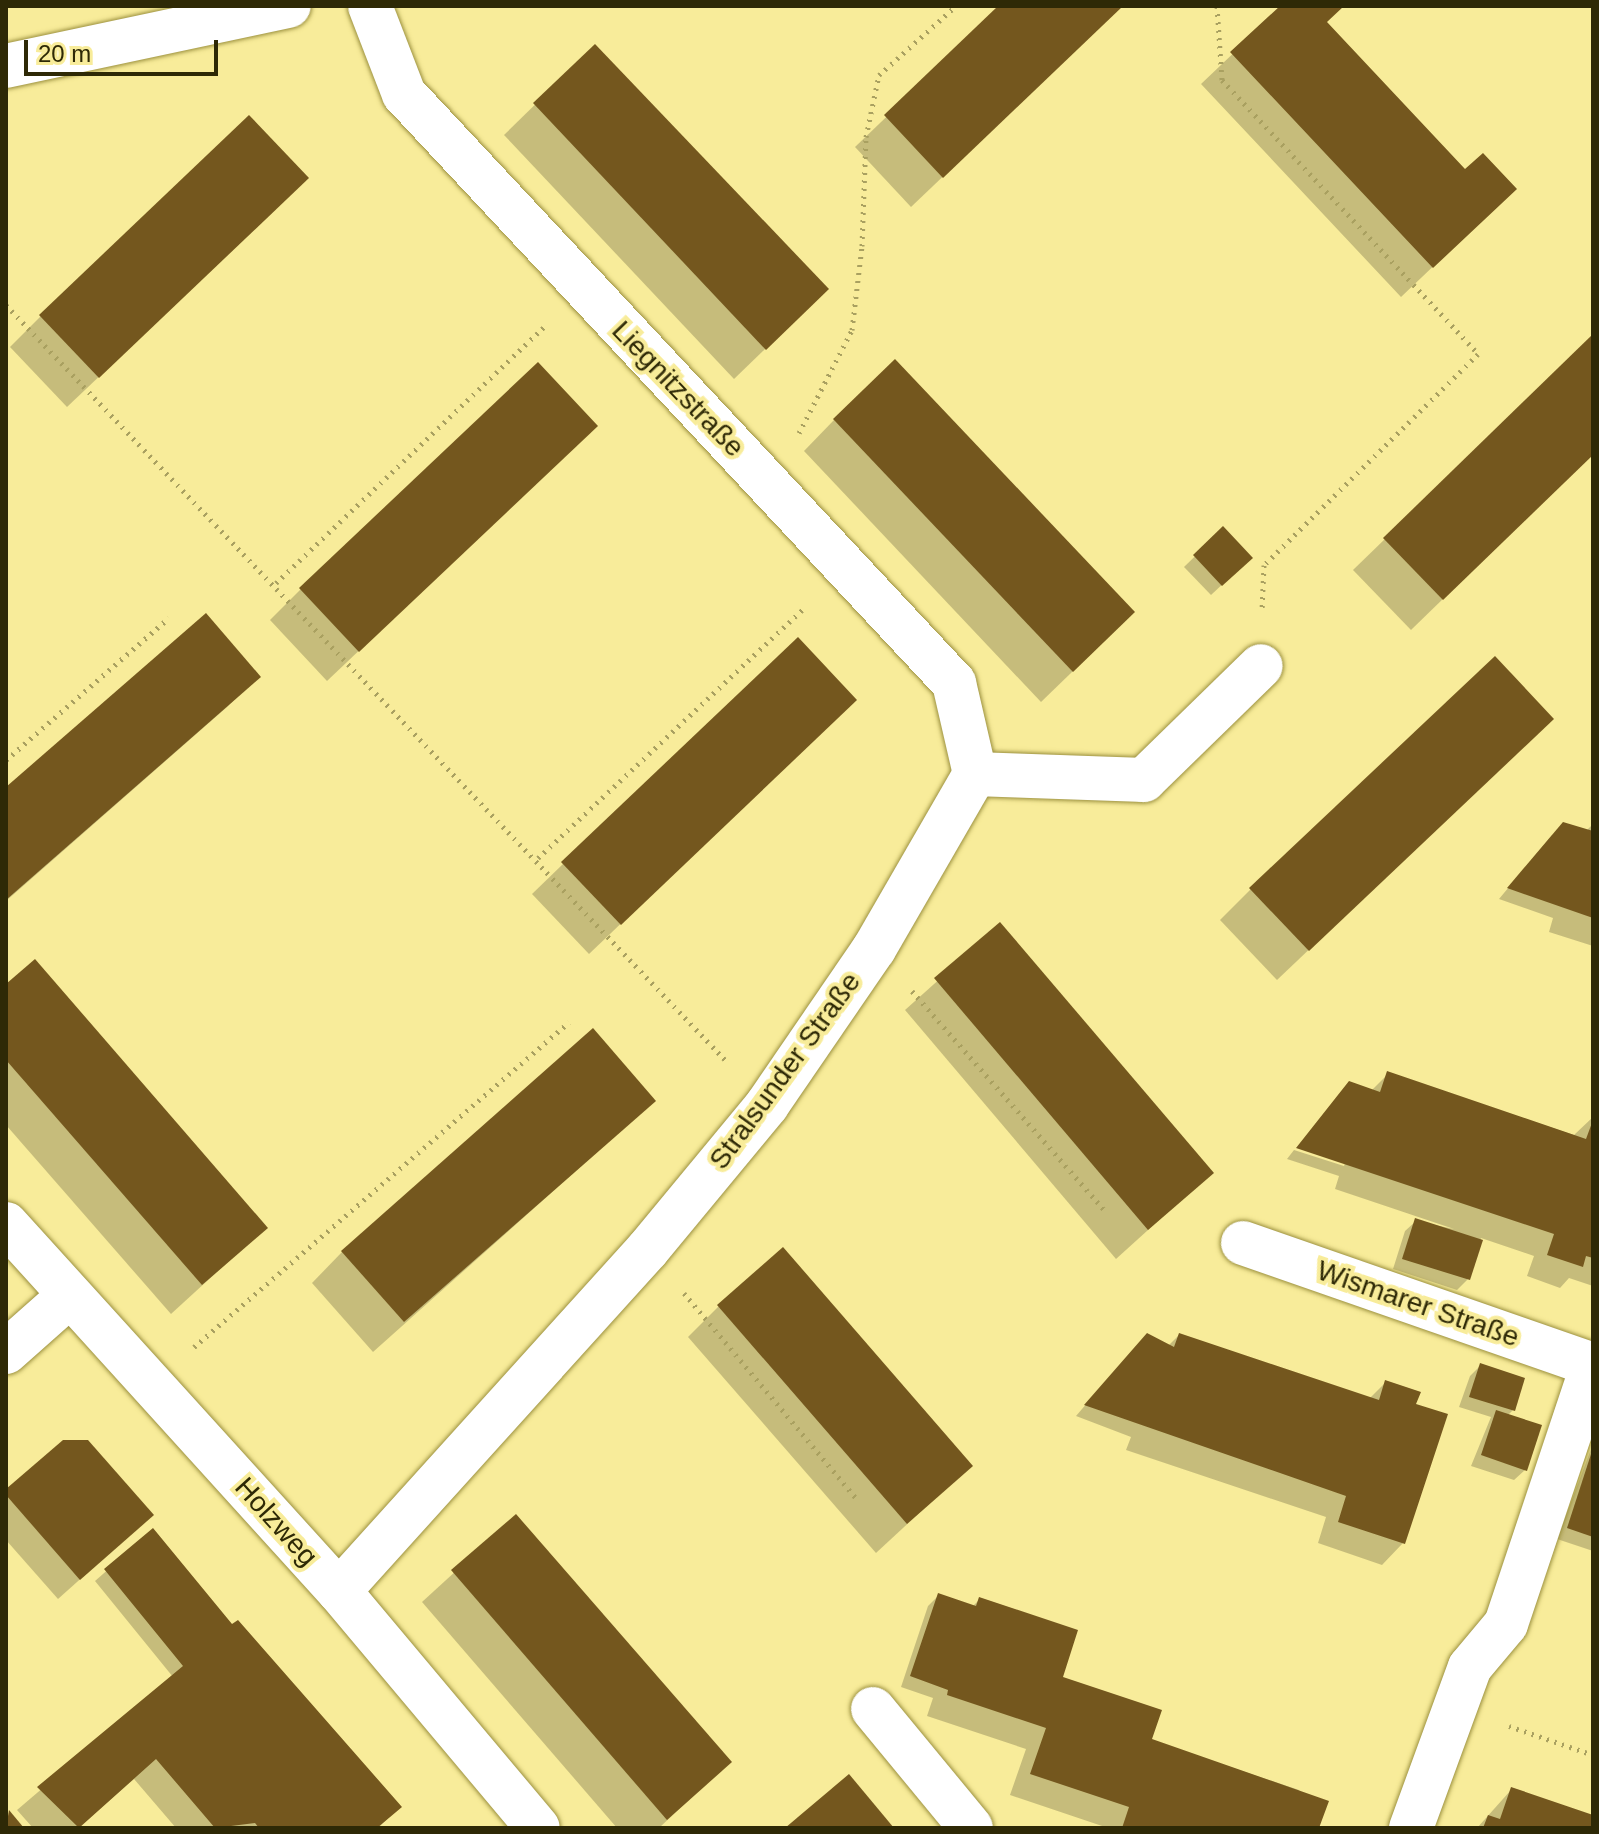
<!DOCTYPE html>
<html>
<head>
<meta charset="utf-8">
<style>
  body { margin:0 }
  #map { position:relative; width:1599px; height:1834px; overflow:hidden; background:#f8ec9a; font-family:Arial,sans-serif }
  div>[style] { position:absolute }
  [style*='--x'] { left:calc(var(--x)*1px); top:calc(var(--y)*1px); width:calc(var(--w)*1px); rotate:calc(var(--a)*1deg) }
  .shadow>* { inset:0; background:#0003 }
  .building>* { inset:0; background:#74571e }
  .path>* { height:5px; margin-top:-2.5px; transform-origin:0; background:repeating-linear-gradient(90deg,#a9a060 0 2px,transparent 0 8px) }
  .roads { filter:drop-shadow(0 0 2px #9c913f) drop-shadow(0 0 2px #9c913f) }
  .minor>* { height:44px; margin:-22px; padding:0 22px; transform-origin:22px; border-radius:22px; background:#fff }
  span { translate:-50% -50%; white-space:nowrap; text-align:center; line-height:1.15; -webkit-text-stroke:8px #f8ec9a; paint-order:stroke }
  .street-label { font-size:28px; color:#2e2906 }
  .frame { position:absolute; inset:0; border:8px solid #2e2906; pointer-events:none }
  .scale { position:absolute; left:24px; top:40px; width:194px; height:36px; box-sizing:border-box; border:4px solid #2e2906; border-top:0; padding-left:10px; font-size:24px; line-height:28px; white-space:nowrap; color:#2e2906; -webkit-text-stroke:6px #f8ec9a; paint-order:stroke }
</style>
</head>
<body>
<div id="map">
  <div class="shadow">
    <i style="clip-path:polygon(1002px 6px,1122px 6px,911px 207px,855px 147px)"></i>
    <i style="clip-path:polygon(1283px 6px,1340px 6px,1325px 23px,1465px 172px,1483px 219px,1401px 297px,1201px 84px)"></i>
    <i style="clip-path:polygon(595px 46px,795px 320px,734px 379px,504px 135px)"></i>
    <i style="clip-path:polygon(276px 209px,67px 407px,10px 347px,41px 316px)"></i>
    <i style="clip-path:polygon(1593px 337px,1593px 453px,1411px 630px,1353px 570px)"></i>
    <i style="clip-path:polygon(834px 420px,1102px 643px,1041px 702px,804px 451px)"></i>
    <i style="clip-path:polygon(564px 456px,327px 681px,270px 620px,301px 589px)"></i>
    <i style="clip-path:polygon(1223px 529px,1240px 568px,1211px 595px,1184px 567px)"></i>
    <i style="clip-path:polygon(258px 677px,227px 707px,6px 901px,6px 791px)"></i>
    <i style="clip-path:polygon(824px 730px,589px 954px,532px 894px,563px 864px)"></i>
    <i style="clip-path:polygon(1520px 749px,1277px 980px,1220px 920px,1251px 889px)"></i>
    <i style="clip-path:polygon(1593px 824px,1593px 946px,1549px 932px,1553px 918px,1499px 899px,1552px 835px,1586px 831px)"></i>
    <i style="clip-path:polygon(1000px 925px,1211px 1173px,1116px 1259px,905px 1010px)"></i>
    <i style="clip-path:polygon(6px 987px,265px 1228px,171px 1314px,6px 1125px)"></i>
    <i style="clip-path:polygon(1388px 1074px,1574px 1135px,1593px 1117px,1593px 1286px,1569px 1278px,1560px 1288px,1527px 1276px,1534px 1256px,1481px 1238px,1468px 1279px,1457px 1290px,1393px 1269px,1405px 1231px,1416px 1221px,1454px 1229px,1335px 1189px,1339px 1176px,1287px 1159px,1294px 1150px,1344px 1166px,1371px 1091px)"></i>
    <i style="clip-path:polygon(654px 1101px,373px 1352px,312px 1283px,342px 1252px)"></i>
    <i style="clip-path:polygon(719px 1306px,970px 1466px,876px 1553px,688px 1337px)"></i>
    <i style="clip-path:polygon(1179px 1335px,1369px 1399px,1386px 1382px,1414px 1405px,1403px 1543px,1382px 1565px,1318px 1543px,1326px 1517px,1126px 1450px,1131px 1437px,1076px 1416px,1136px 1346px,1168px 1346px)"></i>
    <i style="clip-path:polygon(1481px 1365px,1513px 1410px,1507px 1416px,1525px 1470px,1514px 1480px,1471px 1466px,1491px 1417px,1459px 1407px,1470px 1376px)"></i>
    <i style="clip-path:polygon(1593px 1444px,1593px 1551px,1557px 1539px)"></i>
    <i style="clip-path:polygon(6px 1492px,152px 1515px,58px 1599px,6px 1540px)"></i>
    <i style="clip-path:polygon(516px 1516px,729px 1762px,659px 1828px,617px 1828px,422px 1602px)"></i>
    <i style="clip-path:polygon(152px 1531px,229px 1624px,399px 1807px,378px 1828px,176px 1828px,134px 1779px,78px 1828px,33px 1828px,17px 1810px,173px 1677px,95px 1581px)"></i>
    <i style="clip-path:polygon(939px 1595px,972px 1607px,980px 1599px,1060px 1678px,1149px 1740px,1299px 1790px,1317px 1828px,1108px 1828px,1010px 1795px,1026px 1749px,927px 1716px,933px 1698px,901px 1687px,928px 1606px)"></i>
    <i style="clip-path:polygon(1511px 1790px,1593px 1817px,1593px 1828px,1477px 1828px)"></i>
  </div>
  <div class="building">
    <i style="clip-path:polygon(998px 6px,1123px 6px,943px 178px,884px 115px)"></i>
    <i style="clip-path:polygon(1280px 6px,1344px 6px,1327px 22px,1465px 169px,1483px 153px,1517px 189px,1433px 268px,1230px 52px)"></i>
    <i style="clip-path:polygon(595px 44px,829px 289px,766px 350px,533px 103px)"></i>
    <i style="clip-path:polygon(249px 115px,309px 178px,99px 378px,39px 315px)"></i>
    <i style="clip-path:polygon(1593px 334px,1593px 455px,1443px 600px,1383px 538px)"></i>
    <i style="clip-path:polygon(895px 359px,1135px 612px,1073px 672px,833px 419px)"></i>
    <i style="clip-path:polygon(538px 362px,598px 426px,359px 652px,299px 588px)"></i>
    <i style="clip-path:polygon(1223px 526px,1253px 558px,1222px 586px,1193px 555px)"></i>
    <i style="clip-path:polygon(206px 613px,261px 677px,6px 900px,6px 787px)"></i>
    <i style="clip-path:polygon(798px 637px,857px 700px,621px 925px,561px 862px)"></i>
    <i style="clip-path:polygon(1495px 656px,1554px 719px,1309px 951px,1249px 888px)"></i>
    <i style="clip-path:polygon(1563px 822px,1593px 831px,1593px 918px,1507px 888px)"></i>
    <i style="clip-path:polygon(1000px 922px,1214px 1173px,1148px 1230px,934px 978px)"></i>
    <i style="clip-path:polygon(35px 959px,268px 1228px,202px 1285px,6px 1060px,6px 984px)"></i>
    <i style="clip-path:polygon(593px 1028px,656px 1101px,404px 1322px,341px 1251px)"></i>
    <i style="clip-path:polygon(1387px 1071px,1586px 1139px,1593px 1120px,1593px 1258px,1586px 1256px,1583px 1267px,1547px 1255px,1554px 1234px,1296px 1148px,1349px 1081px,1380px 1092px)"></i>
    <i style="clip-path:polygon(1415px 1218px,1483px 1240px,1470px 1280px,1402px 1259px)"></i>
    <i style="clip-path:polygon(783px 1247px,973px 1466px,907px 1524px,717px 1305px)"></i>
    <i style="clip-path:polygon(1147px 1333px,1174px 1347px,1179px 1333px,1379px 1400px,1385px 1380px,1421px 1392px,1416px 1404px,1448px 1414px,1405px 1544px,1338px 1522px,1346px 1496px,1084px 1405px)"></i>
    <i style="clip-path:polygon(1480px 1363px,1525px 1378px,1515px 1411px,1469px 1397px)"></i>
    <i style="clip-path:polygon(1496px 1410px,1542px 1425px,1527px 1471px,1481px 1455px)"></i>
    <i style="clip-path:polygon(63px 1440px,88px 1440px,154px 1515px,80px 1580px,6px 1495px,6px 1489px)"></i>
    <i style="clip-path:polygon(1592px 1451px,1593px 1451px,1593px 1537px,1567px 1528px)"></i>
    <i style="clip-path:polygon(516px 1514px,732px 1762px,667px 1820px,451px 1570px)"></i>
    <i style="clip-path:polygon(153px 1528px,232px 1624px,238px 1620px,402px 1807px,377px 1828px,259px 1828px,255px 1823px,215px 1828px,156px 1759px,79px 1828px,37px 1787px,183px 1666px,104px 1569px)"></i>
    <i style="clip-path:polygon(938px 1593px,976px 1606px,979px 1597px,1078px 1630px,1063px 1677px,1162px 1710px,1152px 1739px,1329px 1801px,1319px 1828px,1122px 1828px,1129px 1807px,1030px 1774px,1046px 1728px,947px 1695px,948px 1690px,910px 1676px)"></i>
    <i style="clip-path:polygon(849px 1774px,894px 1828px,785px 1828px)"></i>
    <i style="clip-path:polygon(1511px 1787px,1593px 1815px,1593px 1828px,1483px 1828px,1488px 1815px,1500px 1819px)"></i>
    <i style="clip-path:polygon(9px 1810px,24px 1828px,6px 1828px)"></i>
  </div>
  <div class="path">
    <i style="--x:1217;--y:6;--w:74;--a:86.1"></i>
    <i style="--x:1222;--y:80;--w:375;--a:46.9"></i>
    <i style="--x:1478;--y:354;--w:301;--a:135.4"></i>
    <i style="--x:1264;--y:565;--w:45;--a:92.5"></i>
    <i style="--x:6;--y:305;--w:1047;--a:46.39"></i>
    <i style="--x:799;--y:433;--w:116;--a:-62.8"></i>
    <i style="--x:852;--y:330;--w:85;--a:-83.2"></i>
    <i style="--x:862;--y:246;--w:109;--a:-87.9"></i>
    <i style="--x:866;--y:137;--w:63;--a:-78.2"></i>
    <i style="--x:879;--y:75;--w:103;--a:-41.9"></i>
    <i style="--x:276;--y:583;--w:371;--a:-43.7"></i>
    <i style="--x:6;--y:760;--w:216;--a:-41.1"></i>
    <i style="--x:538;--y:858;--w:366;--a:-43.2"></i>
    <i style="--x:912;--y:991;--w:295;--a:48.7"></i>
    <i style="--x:684;--y:1293;--w:269;--a:50"></i>
    <i style="--x:194;--y:1347;--w:496;--a:-40.9"></i>
    <i style="--x:1509;--y:1726;--w:89;--a:19"></i>
  </div>
  <div class="roads">
    <div class="minor">
      <i style="--x:370;--y:6;--w:94;--a:68.9"></i>
      <i style="--x:404;--y:94;--w:806;--a:46.96"></i>
      <i style="--x:954;--y:683;--w:93;--a:77"></i>
      <i style="--x:6;--y:66;--w:289;--a:-12"></i>
      <i style="--x:6;--y:1224;--w:496;--a:47.8"></i>
      <i style="--x:339;--y:1591;--w:309;--a:50"></i>
      <i style="--x:1243;--y:1243;--w:371;--a:19.2"></i>
      <i style="--x:6;--y:1352;--w:84;--a:-41.6"></i>
      <i style="--x:339;--y:1591;--w:461;--a:-47.9"></i>
      <i style="--x:648;--y:1249;--w:187;--a:-50.4"></i>
      <i style="--x:767;--y:1105;--w:189;--a:-55.6"></i>
      <i style="--x:874;--y:949;--w:202;--a:-60"></i>
      <i style="--x:975;--y:774;--w:169;--a:2"></i>
      <i style="--x:1144;--y:780;--w:163;--a:-44.3"></i>
      <i style="--x:873;--y:1709;--w:154;--a:50.5"></i>
      <i style="--x:1411;--y:1828;--w:171;--a:-69.9"></i>
      <i style="--x:1470;--y:1667;--w:56;--a:-50.1"></i>
      <i style="--x:1506;--y:1624;--w:274;--a:-71.5"></i>
    </div>
  </div>
  <div class="street-label">
    <span style="left:678px;top:389px;rotate:46deg">Liegnitzstraße</span>
    <span style="left:785px;top:1071px;rotate:-54deg">Stralsunder Straße</span>
    <span style="left:1418px;top:1304px;rotate:19deg">Wismarer Straße</span>
    <span style="left:276px;top:1522px;rotate:48deg">Holzweg</span>
  </div>
  <div class="frame"></div>
  <div class="scale">20 m</div>
</div>
</body>
</html>
